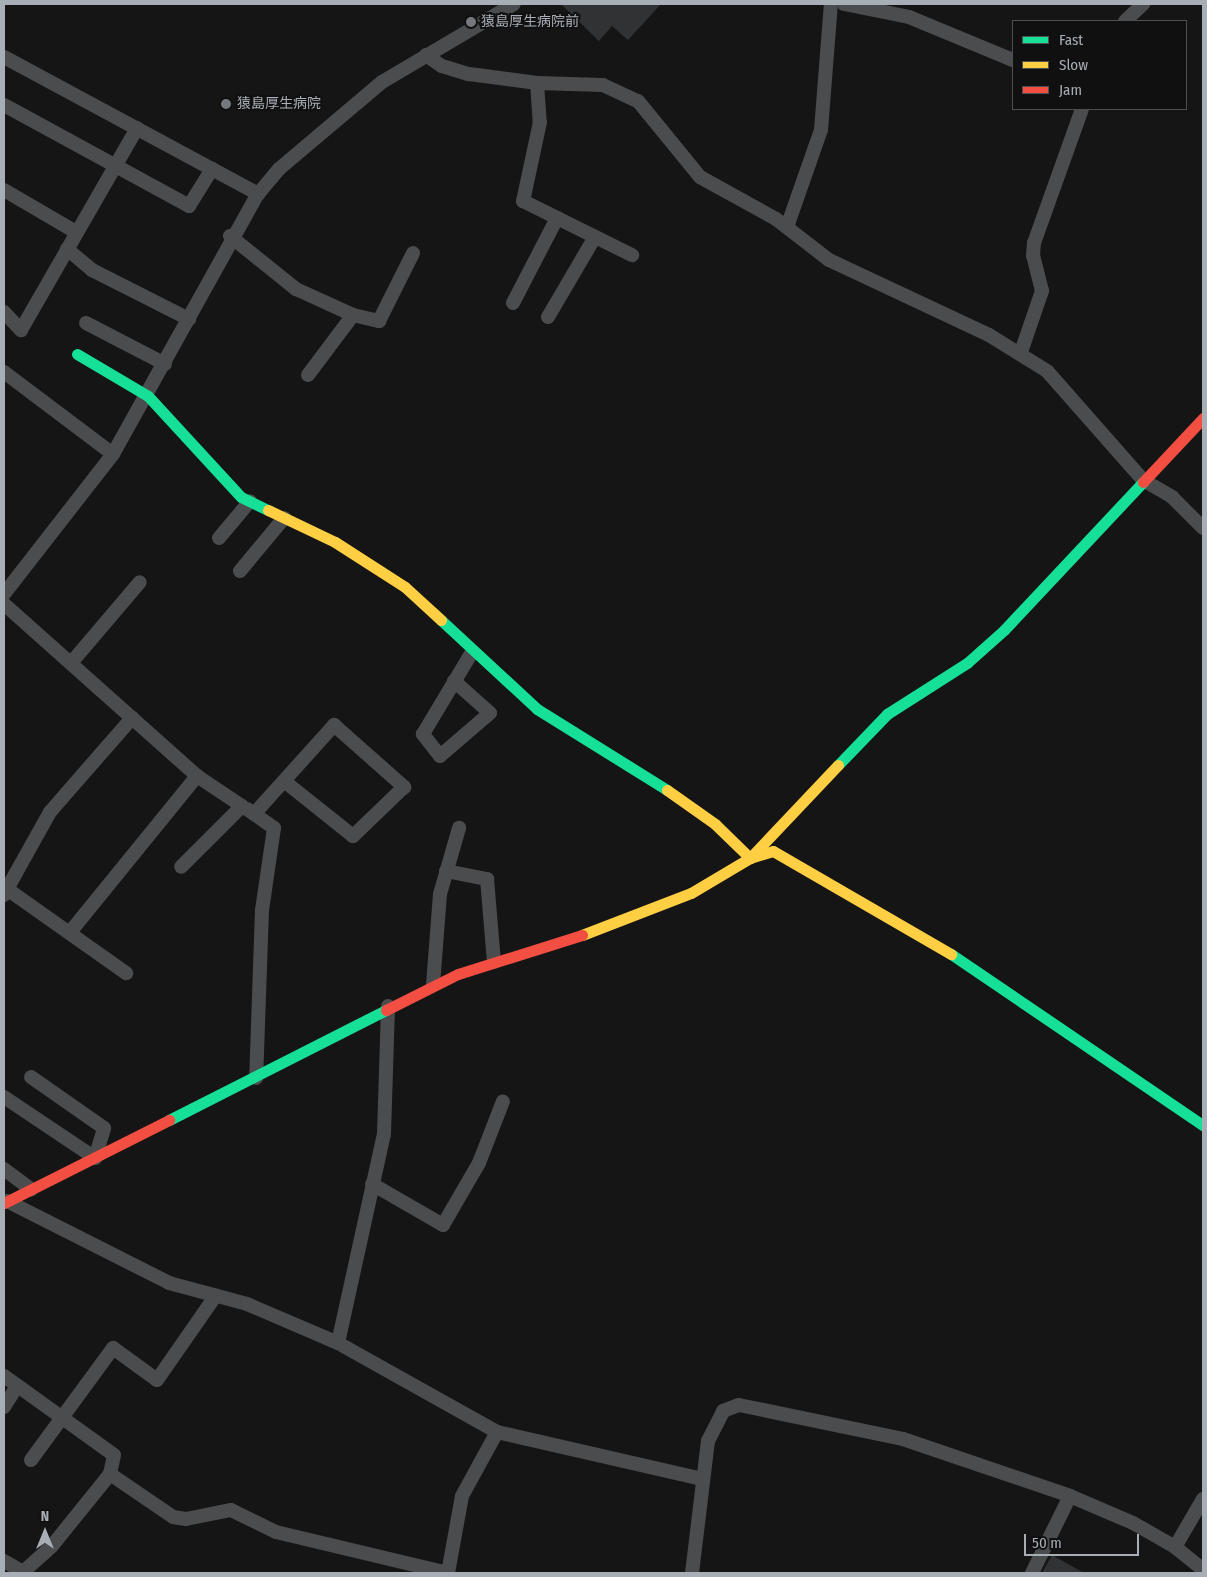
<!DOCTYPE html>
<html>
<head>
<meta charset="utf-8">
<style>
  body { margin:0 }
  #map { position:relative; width:1207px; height:1577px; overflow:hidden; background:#151516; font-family:"Fira Sans Condensed","Noto Sans JP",sans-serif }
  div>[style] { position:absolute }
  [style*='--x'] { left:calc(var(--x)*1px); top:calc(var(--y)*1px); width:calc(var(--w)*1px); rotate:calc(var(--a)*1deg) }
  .building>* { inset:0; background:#313233 }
  .street>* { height:14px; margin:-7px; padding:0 7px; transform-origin:7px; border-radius:7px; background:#4a4c4e }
  .fast>* { height:11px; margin:-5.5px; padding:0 5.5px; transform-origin:5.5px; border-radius:5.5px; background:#16e098 }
  .slow>* { height:11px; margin:-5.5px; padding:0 5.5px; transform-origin:5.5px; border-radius:5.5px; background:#ffcf43 }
  .jam>* { height:11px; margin:-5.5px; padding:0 5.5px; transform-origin:5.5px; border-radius:5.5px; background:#f24e42 }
  .dots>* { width:14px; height:14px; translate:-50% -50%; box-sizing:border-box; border:2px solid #101011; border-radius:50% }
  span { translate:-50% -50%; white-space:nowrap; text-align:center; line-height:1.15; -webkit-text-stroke:4px #101011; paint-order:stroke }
  .poi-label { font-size:14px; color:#a8aeb5 }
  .left { translate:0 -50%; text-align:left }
  .frame { position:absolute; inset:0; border:5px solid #a8aeb5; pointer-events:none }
  .legend { position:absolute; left:1012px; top:20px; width:175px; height:90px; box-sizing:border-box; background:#101011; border:1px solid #4d4f53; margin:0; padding:6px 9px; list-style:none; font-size:15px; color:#a8aeb5 }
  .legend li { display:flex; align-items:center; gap:10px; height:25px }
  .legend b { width:25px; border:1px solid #4d4f53 }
  .north { position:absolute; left:20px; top:1507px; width:50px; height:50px; -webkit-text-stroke:4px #101011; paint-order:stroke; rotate:0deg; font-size:14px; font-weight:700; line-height:20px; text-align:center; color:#a8aeb5 }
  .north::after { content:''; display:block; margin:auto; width:18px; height:22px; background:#a8aeb5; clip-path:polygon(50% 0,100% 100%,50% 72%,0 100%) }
  .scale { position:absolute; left:1024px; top:1534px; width:115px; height:22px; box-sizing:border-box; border:2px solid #a8aeb5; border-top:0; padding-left:6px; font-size:15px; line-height:18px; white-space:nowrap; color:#a8aeb5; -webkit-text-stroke:4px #101011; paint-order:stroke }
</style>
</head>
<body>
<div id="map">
  <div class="building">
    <i style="clip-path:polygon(561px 4px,661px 4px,628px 40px,612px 26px,599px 41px)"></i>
    <i style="clip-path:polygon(1052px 1555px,1084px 1573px,1042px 1573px)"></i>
  </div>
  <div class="street">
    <i style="--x:844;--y:4;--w:66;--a:11.3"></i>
    <i style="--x:909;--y:17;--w:113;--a:22.5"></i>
    <i style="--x:1125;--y:21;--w:25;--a:-43"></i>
    <i style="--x:426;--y:55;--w:19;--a:35"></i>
    <i style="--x:442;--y:66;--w:28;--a:17"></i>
    <i style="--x:469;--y:74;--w:69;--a:7.5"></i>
    <i style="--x:537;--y:83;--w:66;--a:1.7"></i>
    <i style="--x:603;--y:85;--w:38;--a:25"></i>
    <i style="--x:638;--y:101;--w:98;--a:50.8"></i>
    <i style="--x:700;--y:177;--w:87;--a:28.9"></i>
    <i style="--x:776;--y:219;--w:67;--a:37.7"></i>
    <i style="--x:829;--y:260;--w:177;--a:25.1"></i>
    <i style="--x:989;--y:335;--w:68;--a:31.8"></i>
    <i style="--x:1047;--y:371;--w:145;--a:48.6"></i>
    <i style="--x:1143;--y:480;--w:34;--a:30"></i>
    <i style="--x:1172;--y:497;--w:44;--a:45"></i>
    <i style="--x:4;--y:57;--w:289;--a:28.3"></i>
    <i style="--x:537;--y:83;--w:39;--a:86"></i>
    <i style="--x:540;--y:122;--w:81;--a:102.1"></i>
    <i style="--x:523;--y:201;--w:122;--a:26.4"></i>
    <i style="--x:4;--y:105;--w:211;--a:28.6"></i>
    <i style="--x:189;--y:206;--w:44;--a:-58.1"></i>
    <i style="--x:4;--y:190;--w:83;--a:30.3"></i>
    <i style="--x:787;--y:227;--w:103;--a:-70.7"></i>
    <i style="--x:821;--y:130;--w:126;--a:-85.5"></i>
    <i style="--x:230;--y:236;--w:85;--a:38.8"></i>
    <i style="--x:296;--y:289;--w:63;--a:24.5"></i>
    <i style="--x:67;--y:249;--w:33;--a:40"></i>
    <i style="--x:92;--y:270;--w:109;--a:26.8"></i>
    <i style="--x:513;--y:303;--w:96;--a:-62.6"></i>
    <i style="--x:4;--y:312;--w:25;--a:47"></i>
    <i style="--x:21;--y:330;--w:233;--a:-60.1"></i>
    <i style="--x:548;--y:317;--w:93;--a:-59.6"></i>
    <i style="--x:86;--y:323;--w:89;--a:27.4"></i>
    <i style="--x:1021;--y:352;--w:65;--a:-71"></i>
    <i style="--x:1042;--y:291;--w:36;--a:-104"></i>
    <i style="--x:1033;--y:256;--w:13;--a:-86"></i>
    <i style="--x:1034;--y:243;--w:142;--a:-70.3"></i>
    <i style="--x:4;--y:372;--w:136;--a:37"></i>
    <i style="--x:308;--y:375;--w:75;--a:-53.1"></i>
    <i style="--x:353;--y:315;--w:27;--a:13"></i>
    <i style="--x:379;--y:321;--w:76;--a:-63.4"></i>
    <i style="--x:219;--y:538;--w:48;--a:-50"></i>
    <i style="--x:240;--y:571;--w:69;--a:-50.3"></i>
    <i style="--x:4;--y:594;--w:177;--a:-52.1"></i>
    <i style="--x:113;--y:454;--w:298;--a:-60.9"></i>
    <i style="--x:258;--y:194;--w:33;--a:-50"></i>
    <i style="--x:279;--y:169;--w:135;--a:-40.2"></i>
    <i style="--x:382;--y:82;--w:153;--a:-30.6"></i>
    <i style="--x:4;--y:604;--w:171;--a:41.7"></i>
    <i style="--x:71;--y:663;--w:106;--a:-49.6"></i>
    <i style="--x:454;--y:681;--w:48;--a:41.6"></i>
    <i style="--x:490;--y:713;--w:66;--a:139.3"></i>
    <i style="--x:440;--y:756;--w:28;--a:-128"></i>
    <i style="--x:423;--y:734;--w:96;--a:-59.1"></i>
    <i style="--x:247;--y:809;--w:33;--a:35"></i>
    <i style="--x:274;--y:828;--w:83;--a:98.3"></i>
    <i style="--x:262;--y:910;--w:168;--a:92"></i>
    <i style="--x:254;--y:814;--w:120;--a:-48"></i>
    <i style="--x:334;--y:725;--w:94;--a:41.5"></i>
    <i style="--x:404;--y:787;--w:71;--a:136.1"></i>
    <i style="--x:353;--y:836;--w:88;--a:-141.4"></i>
    <i style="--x:446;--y:871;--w:42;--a:11"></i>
    <i style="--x:487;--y:879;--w:83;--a:85.2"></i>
    <i style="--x:7;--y:889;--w:88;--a:-60.8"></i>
    <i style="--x:50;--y:812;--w:125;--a:-48.9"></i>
    <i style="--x:132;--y:718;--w:87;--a:41.7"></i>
    <i style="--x:4;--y:895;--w:7;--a:-63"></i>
    <i style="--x:7;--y:889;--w:146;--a:35.2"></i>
    <i style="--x:71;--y:931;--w:200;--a:-50.9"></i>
    <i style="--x:197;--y:776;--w:54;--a:33.7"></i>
    <i style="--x:242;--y:806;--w:86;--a:135"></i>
    <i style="--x:433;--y:985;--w:91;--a:-85.6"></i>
    <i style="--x:440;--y:894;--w:69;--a:-73.9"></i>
    <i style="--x:4;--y:1097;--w:110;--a:33.8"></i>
    <i style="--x:95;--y:1158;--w:31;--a:-73"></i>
    <i style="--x:104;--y:1128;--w:89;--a:-145.1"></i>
    <i style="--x:4;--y:1169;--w:34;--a:37"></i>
    <i style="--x:372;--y:1184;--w:82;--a:30"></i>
    <i style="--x:443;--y:1225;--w:72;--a:-59.9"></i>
    <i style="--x:479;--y:1163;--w:66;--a:-68.8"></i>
    <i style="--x:7;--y:1201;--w:182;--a:26.8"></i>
    <i style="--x:169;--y:1283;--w:81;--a:15.1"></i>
    <i style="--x:247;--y:1304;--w:99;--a:23.2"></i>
    <i style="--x:338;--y:1343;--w:182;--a:29.2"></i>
    <i style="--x:497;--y:1432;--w:210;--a:12.9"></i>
    <i style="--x:338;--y:1343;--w:214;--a:-77.6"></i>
    <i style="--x:384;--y:1134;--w:128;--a:-88.2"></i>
    <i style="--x:4;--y:1376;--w:135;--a:35.7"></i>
    <i style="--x:114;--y:1455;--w:19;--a:102"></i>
    <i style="--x:110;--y:1474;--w:92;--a:128.9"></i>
    <i style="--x:52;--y:1546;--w:40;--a:138"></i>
    <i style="--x:4;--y:1407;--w:25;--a:-58"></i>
    <i style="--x:31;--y:1460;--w:139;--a:-53.8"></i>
    <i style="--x:113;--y:1348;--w:54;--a:36"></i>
    <i style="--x:157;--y:1380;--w:103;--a:-55.2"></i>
    <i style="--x:110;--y:1474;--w:76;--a:34.3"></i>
    <i style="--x:173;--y:1517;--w:13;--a:9"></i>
    <i style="--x:186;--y:1519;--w:46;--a:-11.3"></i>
    <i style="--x:231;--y:1510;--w:50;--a:26.1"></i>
    <i style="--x:276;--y:1532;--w:177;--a:13.4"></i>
    <i style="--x:1175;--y:1547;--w:56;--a:-59.7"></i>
    <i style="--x:4;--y:1561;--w:22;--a:30"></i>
    <i style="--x:448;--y:1573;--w:78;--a:-79.7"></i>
    <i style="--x:462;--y:1496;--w:73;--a:-61.3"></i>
    <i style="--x:692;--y:1573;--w:133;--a:-83.1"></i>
    <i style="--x:708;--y:1441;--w:34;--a:-63"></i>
    <i style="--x:723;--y:1411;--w:17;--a:-21"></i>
    <i style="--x:739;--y:1405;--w:167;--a:11.7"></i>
    <i style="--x:903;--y:1439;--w:176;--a:18.8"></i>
    <i style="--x:1070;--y:1496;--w:69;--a:23.2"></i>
    <i style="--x:1133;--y:1523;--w:48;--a:29.7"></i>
    <i style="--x:1175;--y:1547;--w:36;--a:39"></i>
    <i style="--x:1032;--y:1573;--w:86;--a:-63.7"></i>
  </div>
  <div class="fast">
    <i style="--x:77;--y:354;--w:82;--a:30.6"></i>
    <i style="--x:148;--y:396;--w:137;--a:47.4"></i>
    <i style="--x:241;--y:497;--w:30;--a:26"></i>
    <i style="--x:441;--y:620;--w:131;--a:42.8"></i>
    <i style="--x:537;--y:709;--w:153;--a:31.9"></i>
    <i style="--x:838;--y:765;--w:71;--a:-46.1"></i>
    <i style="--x:887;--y:714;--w:95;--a:-32.5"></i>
    <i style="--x:967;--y:663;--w:50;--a:-41.7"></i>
    <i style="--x:1004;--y:630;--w:203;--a:-46.8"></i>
    <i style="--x:951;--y:954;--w:305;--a:34.2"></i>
    <i style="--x:169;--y:1120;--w:243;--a:-26.9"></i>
  </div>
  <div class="slow">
    <i style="--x:268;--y:510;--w:74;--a:25.5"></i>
    <i style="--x:335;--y:542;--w:83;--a:32.7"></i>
    <i style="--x:405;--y:587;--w:49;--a:42.5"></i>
    <i style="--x:667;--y:790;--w:59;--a:35.3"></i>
    <i style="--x:715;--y:824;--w:49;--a:44.2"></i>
    <i style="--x:750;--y:858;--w:24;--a:-17"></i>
    <i style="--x:773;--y:851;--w:206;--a:30.1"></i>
    <i style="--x:582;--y:935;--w:117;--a:-21.1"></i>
    <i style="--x:691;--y:893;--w:69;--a:-30.7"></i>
    <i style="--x:750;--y:858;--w:128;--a:-46.6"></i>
  </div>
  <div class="jam">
    <i style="--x:1143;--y:482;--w:88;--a:-46.8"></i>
    <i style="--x:386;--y:1010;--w:80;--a:-26.6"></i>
    <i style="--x:458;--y:974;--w:130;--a:-17.5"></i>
    <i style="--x:4;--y:1203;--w:185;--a:-26.7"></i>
  </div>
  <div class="dots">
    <i style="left:471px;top:22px;background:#75787d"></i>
    <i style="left:226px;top:104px;background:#75787d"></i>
  </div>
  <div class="poi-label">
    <span class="left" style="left:481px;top:22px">猿島厚生病院前</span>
    <span class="left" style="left:237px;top:104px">猿島厚生病院</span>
  </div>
  <div class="frame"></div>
  <ul class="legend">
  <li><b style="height:6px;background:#16e098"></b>Fast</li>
  <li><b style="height:6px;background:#ffcf43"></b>Slow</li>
  <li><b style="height:6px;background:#f24e42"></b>Jam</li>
  </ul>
  <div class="north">N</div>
  <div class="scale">50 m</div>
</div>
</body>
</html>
